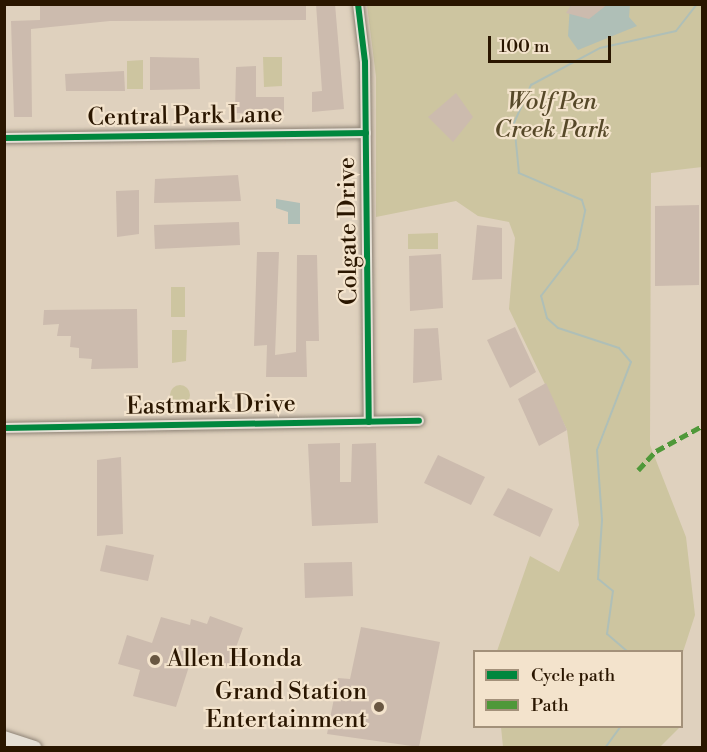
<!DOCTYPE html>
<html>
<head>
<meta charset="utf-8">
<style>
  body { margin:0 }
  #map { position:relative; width:707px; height:752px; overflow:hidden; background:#dfd1be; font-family:"Libre Bodoni",serif }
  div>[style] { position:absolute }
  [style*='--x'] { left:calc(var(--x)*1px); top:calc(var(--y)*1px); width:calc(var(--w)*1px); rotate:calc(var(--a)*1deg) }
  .green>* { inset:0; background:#cdc5a0 }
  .round { border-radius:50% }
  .water>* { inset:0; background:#afbfb7 }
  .stream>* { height:2px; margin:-1px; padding:0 1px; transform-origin:1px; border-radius:1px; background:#afbfb7 }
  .building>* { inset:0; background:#ccbbae }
  .roads { filter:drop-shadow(0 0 2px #8e8376) drop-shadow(0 0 2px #8e8376) }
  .minor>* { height:10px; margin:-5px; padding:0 5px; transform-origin:5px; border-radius:5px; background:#e5dfd5 }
  .secondary>* { height:14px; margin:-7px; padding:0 7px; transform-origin:7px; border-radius:7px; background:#e5dfd5 }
  .quiet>* { height:4.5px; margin-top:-2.25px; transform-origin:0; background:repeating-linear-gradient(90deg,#4f9839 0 9px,transparent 0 13.5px) }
  .cycleway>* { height:6px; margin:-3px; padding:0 3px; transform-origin:3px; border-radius:3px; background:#00873e }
  .dots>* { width:16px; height:16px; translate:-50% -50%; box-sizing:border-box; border:3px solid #f3e3cc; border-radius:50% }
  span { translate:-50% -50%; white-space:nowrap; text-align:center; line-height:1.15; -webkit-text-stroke:4.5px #f3e3cc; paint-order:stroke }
  .park-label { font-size:24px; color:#564828; font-style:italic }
  .street-label { font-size:24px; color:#2a1600 }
  .poi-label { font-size:24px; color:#2a1600 }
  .left { translate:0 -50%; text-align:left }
  .right { translate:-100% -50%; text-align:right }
  .frame { position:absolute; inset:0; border:6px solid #2a1600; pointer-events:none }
  .legend { position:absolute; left:473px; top:650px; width:210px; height:78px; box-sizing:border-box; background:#f3e3cc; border:2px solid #a3917a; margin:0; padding:8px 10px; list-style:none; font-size:18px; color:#2a1600 }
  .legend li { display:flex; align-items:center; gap:12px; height:30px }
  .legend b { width:30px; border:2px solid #a3917a }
  .scale { position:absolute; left:488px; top:36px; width:123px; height:27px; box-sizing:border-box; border:3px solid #2a1600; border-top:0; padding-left:8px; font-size:18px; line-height:21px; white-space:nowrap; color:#2a1600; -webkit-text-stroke:4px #f3e3cc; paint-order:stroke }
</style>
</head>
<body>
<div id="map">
  <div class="green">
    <i style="clip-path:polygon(367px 5px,702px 5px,702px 167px,651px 173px,650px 445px,686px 537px,695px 615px,682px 655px,497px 651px,530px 556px,559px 572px,579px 525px,567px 430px,509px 309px,515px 238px,509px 222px,478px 216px,456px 201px,376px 217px,376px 77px)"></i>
    <i style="clip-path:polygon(263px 57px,282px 57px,282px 86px,264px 87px)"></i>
    <i style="clip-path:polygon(143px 60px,143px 89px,127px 89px,127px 61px)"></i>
    <i style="clip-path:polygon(438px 233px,438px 249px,408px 249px,408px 234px)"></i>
    <i style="clip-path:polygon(171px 287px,185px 287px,185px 317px,171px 317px)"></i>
    <i style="clip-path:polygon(172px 330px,187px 330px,186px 361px,172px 363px)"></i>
    <i class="round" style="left:170px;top:385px;width:20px;height:20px"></i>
    <i style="clip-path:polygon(501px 727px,501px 726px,680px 727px,659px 748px,503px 747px)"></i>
  </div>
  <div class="water">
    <i style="clip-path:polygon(570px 5px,630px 5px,629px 17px,637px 26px,578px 50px,568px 36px)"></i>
    <i style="clip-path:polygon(276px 199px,300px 203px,300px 224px,288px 224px,288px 212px,276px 208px)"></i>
  </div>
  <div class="stream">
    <i style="--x:628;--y:652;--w:28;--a:-139"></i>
    <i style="--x:607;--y:634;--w:43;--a:-82.1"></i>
    <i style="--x:613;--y:591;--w:19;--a:-141"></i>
    <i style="--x:598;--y:579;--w:59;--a:-86.1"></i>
    <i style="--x:602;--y:520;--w:70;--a:-94.1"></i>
    <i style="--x:597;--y:450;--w:94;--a:-68.9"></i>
    <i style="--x:631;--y:362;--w:18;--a:-131"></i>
    <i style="--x:619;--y:348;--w:64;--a:-161.8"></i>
    <i style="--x:558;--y:328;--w:15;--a:-138"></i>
    <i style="--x:547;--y:318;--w:23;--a:-105"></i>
    <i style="--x:541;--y:296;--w:59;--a:-52.5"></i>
    <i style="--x:577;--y:249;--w:40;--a:-78"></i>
    <i style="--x:585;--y:210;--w:10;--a:-107"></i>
    <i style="--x:582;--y:200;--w:69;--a:-156.8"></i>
    <i style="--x:519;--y:173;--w:50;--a:-95.7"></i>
    <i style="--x:514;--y:123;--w:42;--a:-65.9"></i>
    <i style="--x:531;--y:85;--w:78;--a:-28.2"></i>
    <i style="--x:600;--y:48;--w:78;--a:-12.6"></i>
    <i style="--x:676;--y:31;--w:34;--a:-52"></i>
    <i style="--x:605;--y:748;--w:27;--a:-54"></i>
  </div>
  <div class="building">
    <i style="clip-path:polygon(306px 4px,306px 20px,110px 21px,31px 29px,32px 117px,14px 117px,11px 21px,40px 20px,40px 5px)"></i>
    <i style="clip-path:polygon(316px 4px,335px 4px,344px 109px,312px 112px,312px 92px,322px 91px)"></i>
    <i style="clip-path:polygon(572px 4px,608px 4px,589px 19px,566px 13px)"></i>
    <i style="clip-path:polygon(150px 57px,199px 58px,200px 89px,150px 90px)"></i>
    <i style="clip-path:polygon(256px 66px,256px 97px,284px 97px,284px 114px,235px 113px,236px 67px)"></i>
    <i style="clip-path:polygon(124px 71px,125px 91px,66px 91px,65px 74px)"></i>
    <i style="clip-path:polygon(456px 93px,473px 117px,453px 142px,428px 117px)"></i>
    <i style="clip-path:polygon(238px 175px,241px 201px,154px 203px,155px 179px)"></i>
    <i style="clip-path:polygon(139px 190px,139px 234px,117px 237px,116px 191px)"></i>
    <i style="clip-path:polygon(699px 205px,699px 285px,655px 286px,655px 206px)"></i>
    <i style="clip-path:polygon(239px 222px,240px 245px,155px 249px,154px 225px)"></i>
    <i style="clip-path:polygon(477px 225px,502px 228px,502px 279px,472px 280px)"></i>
    <i style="clip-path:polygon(257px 252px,279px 252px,275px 355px,296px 352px,297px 255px,317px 255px,319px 341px,306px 341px,307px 377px,266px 377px,267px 345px,254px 346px)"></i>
    <i style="clip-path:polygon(441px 254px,443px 308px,410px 311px,409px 256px)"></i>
    <i style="clip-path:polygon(137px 309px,138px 368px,91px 369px,92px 359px,79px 358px,79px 348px,70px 347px,71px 336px,57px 336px,59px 324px,43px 325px,44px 310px)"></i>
    <i style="clip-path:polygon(515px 327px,536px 372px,510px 388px,487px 340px)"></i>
    <i style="clip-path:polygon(438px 328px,442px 380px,413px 383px,414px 329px)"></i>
    <i style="clip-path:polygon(546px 383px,567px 430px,539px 446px,518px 399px)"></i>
    <i style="clip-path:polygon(340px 443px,340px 482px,351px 482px,352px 444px,376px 443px,378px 523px,312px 526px,308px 444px)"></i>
    <i style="clip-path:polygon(438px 455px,485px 477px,471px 505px,424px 483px)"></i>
    <i style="clip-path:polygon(121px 457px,123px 534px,97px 536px,97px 460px)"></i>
    <i style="clip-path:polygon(508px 488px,553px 509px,540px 537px,493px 515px)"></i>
    <i style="clip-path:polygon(106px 545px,154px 555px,148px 581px,100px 571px)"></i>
    <i style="clip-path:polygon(352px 562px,353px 596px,305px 598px,304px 563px)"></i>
    <i style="clip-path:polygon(210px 616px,243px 628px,229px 667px,192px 657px,176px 707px,133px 696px,140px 670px,118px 664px,127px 635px,152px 643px,161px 617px,190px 625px,191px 619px,207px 624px)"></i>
    <i style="clip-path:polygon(361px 627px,440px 642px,419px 747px,327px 734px,338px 678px,350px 679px)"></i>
  </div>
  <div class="roads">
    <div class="minor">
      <i style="--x:358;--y:4;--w:58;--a:83.1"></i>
      <i style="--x:365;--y:62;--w:360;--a:89.4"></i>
      <i style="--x:4;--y:138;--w:362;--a:-0.8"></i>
      <i style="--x:4;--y:428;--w:415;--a:-1"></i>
    </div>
    <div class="secondary">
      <i style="--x:4;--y:738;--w:32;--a:18"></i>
    </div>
  </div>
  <div class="quiet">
    <i style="--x:638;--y:470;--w:26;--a:-47"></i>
    <i style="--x:656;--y:451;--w:52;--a:-28.5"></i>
  </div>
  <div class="cycleway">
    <i style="--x:358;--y:4;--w:58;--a:83.1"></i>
    <i style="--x:365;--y:62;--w:360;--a:89.4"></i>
    <i style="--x:4;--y:138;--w:362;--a:-0.8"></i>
    <i style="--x:4;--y:428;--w:415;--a:-1"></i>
  </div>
  <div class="dots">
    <i style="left:155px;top:660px;background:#695742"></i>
    <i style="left:379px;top:707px;background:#695742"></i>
  </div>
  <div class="park-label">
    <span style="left:552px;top:117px">Wolf Pen<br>Creek Park</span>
  </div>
  <div class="street-label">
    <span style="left:185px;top:117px;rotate:-1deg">Central Park Lane</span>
    <span style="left:349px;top:231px;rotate:-91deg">Colgate Drive</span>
    <span style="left:211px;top:406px;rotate:-1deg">Eastmark Drive</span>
  </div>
  <div class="poi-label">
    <span class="left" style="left:167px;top:660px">Allen Honda</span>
    <span class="right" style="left:367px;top:707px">Grand Station<br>Entertainment</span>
  </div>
  <div class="frame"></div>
  <ul class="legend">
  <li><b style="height:8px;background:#00873e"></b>Cycle path</li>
  <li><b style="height:8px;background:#4f9839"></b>Path</li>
  </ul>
  <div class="scale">100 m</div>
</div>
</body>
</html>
